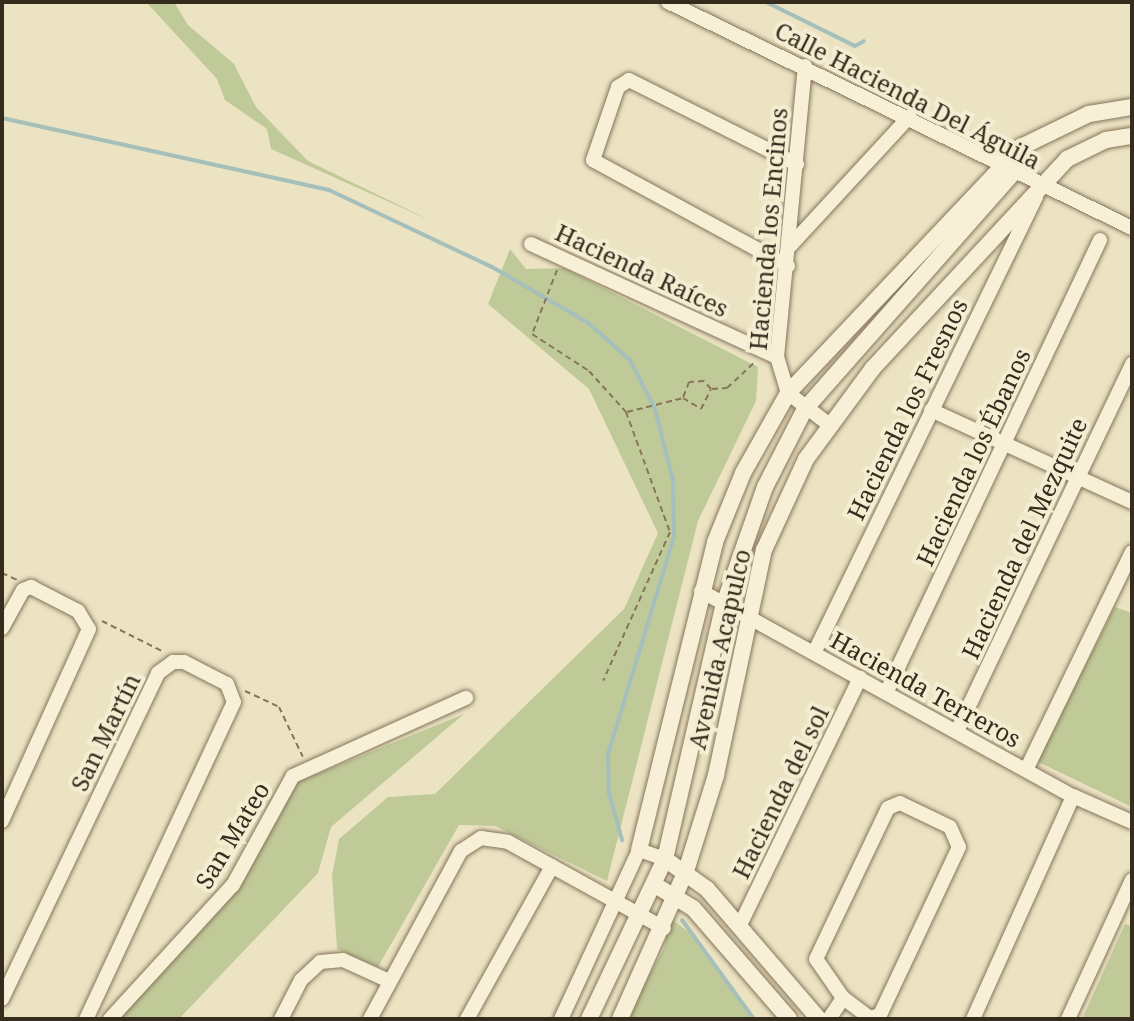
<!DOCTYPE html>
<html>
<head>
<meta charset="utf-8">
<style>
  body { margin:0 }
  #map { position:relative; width:1134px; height:1021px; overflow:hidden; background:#ece3c3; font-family:"Noto Serif",serif }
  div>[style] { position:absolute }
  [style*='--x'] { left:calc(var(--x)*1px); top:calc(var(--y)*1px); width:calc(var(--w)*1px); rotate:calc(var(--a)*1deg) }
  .green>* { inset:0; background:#c0ca98 }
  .stream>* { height:4px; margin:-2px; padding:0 2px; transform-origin:2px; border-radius:2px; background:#a5bfba }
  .path>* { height:2px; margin-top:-1px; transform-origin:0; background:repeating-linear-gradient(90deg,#86755b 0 6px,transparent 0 10px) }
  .roads { filter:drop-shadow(0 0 2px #86755b) drop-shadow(0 0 2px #86755b) }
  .minor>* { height:14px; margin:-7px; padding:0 7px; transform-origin:7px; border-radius:7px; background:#f7f0d6 }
  .tertiary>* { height:16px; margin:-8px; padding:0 8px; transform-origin:8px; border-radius:8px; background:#f7f0d6 }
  span { translate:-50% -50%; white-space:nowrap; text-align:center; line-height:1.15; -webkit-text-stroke:8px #f4edd2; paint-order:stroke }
  .street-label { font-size:24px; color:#362c1e }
  .frame { position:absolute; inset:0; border:4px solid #362c1e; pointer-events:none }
</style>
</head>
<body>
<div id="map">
  <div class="green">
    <i style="clip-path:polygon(146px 2px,174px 2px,188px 25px,234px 64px,256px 107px,308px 161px,434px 222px,271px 149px,267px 129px,225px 100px,217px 79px)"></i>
    <i style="clip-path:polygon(510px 249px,526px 269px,564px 268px,758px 367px,756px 401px,698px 521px,607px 881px,495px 826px,459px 825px,378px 967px,337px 949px,332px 876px,339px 839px,388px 797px,435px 794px,624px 609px,658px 533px,589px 389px,488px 304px)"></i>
    <i style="clip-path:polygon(1115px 607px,1132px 613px,1132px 807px,1036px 761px)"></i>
    <i style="clip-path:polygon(464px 714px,331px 827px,318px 873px,179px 1019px,115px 1019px,237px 887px,290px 785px)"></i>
    <i style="clip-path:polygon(670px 918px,694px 936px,754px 1019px,626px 1019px,664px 948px)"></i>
    <i style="clip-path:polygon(1125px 924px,1132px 926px,1132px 1019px,1082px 1019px)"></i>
  </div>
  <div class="stream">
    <i style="--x:766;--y:2;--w:99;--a:26.3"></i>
    <i style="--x:855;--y:46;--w:10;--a:-29"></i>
    <i style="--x:2;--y:118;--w:335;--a:12.4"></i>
    <i style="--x:329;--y:190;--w:180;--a:25.3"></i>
    <i style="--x:492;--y:267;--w:110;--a:30.1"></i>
    <i style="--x:587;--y:322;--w:57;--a:41.5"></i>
    <i style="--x:630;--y:360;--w:55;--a:63"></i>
    <i style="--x:655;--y:409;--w:73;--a:75.8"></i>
    <i style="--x:673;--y:480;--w:57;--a:89"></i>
    <i style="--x:674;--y:537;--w:227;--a:106.9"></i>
    <i style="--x:608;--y:754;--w:39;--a:89"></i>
    <i style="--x:609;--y:793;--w:49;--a:74.5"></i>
    <i style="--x:682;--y:920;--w:122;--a:54"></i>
  </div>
  <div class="path">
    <i style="--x:557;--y:270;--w:69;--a:111.3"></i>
    <i style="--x:532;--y:334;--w:68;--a:33"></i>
    <i style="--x:589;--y:371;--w:55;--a:47.9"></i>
    <i style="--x:626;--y:412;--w:128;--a:69.9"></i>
    <i style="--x:670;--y:532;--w:163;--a:114.2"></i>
    <i style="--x:712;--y:389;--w:15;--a:-4"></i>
    <i style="--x:727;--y:388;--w:38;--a:-43"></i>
    <i style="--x:627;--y:412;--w:58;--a:-14"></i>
    <i style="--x:683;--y:398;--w:21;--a:31"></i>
    <i style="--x:701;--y:409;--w:22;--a:-63"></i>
    <i style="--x:711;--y:389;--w:11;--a:-131"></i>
    <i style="--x:704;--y:381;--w:15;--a:176"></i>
    <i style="--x:689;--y:382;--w:17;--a:111"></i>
    <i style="--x:2;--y:573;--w:17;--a:25"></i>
    <i style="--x:102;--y:621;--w:69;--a:26.6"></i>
    <i style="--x:245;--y:691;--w:38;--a:25"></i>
    <i style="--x:279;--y:707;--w:55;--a:64.4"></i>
  </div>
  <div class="roads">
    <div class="minor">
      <i style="--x:668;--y:2;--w:516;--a:25.97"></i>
      <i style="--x:805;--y:66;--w:292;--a:95.5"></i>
      <i style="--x:777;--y:357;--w:38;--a:73"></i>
      <i style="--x:788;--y:393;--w:49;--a:37.6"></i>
      <i style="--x:531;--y:244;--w:271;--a:24.7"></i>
      <i style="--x:790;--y:246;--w:176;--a:-47.3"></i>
      <i style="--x:788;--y:266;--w:222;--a:-151.5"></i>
      <i style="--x:593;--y:160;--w:77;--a:-71.1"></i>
      <i style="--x:618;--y:87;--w:13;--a:-32"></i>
      <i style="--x:629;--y:80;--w:188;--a:26.6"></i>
      <i style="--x:931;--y:410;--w:221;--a:24.6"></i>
      <i style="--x:701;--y:591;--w:425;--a:28.9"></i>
      <i style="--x:1073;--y:796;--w:64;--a:23.8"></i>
      <i style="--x:2;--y:628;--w:43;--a:-61.1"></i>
      <i style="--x:23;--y:590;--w:9;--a:-21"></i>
      <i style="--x:31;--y:587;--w:53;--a:27.1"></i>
      <i style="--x:78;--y:611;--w:21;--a:59"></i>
      <i style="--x:89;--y:629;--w:211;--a:114.4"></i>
      <i style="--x:814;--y:653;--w:507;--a:-64.04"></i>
      <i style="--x:886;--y:693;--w:501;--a:-64.71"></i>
      <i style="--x:957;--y:731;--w:407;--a:-64.5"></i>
      <i style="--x:1026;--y:770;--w:242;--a:-64.1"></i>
      <i style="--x:900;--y:803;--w:55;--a:25.6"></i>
      <i style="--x:950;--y:827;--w:22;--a:66"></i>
      <i style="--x:959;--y:847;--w:186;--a:115.2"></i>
      <i style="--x:880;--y:1015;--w:10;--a:163"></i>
      <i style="--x:870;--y:1018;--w:34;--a:-143"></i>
      <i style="--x:843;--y:998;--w:47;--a:-124.7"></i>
      <i style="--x:816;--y:959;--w:167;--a:-64.5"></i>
      <i style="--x:888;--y:808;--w:13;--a:-23"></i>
      <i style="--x:740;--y:925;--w:275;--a:-64.1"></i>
      <i style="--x:2;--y:999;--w:361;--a:-64.4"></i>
      <i style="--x:158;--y:673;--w:19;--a:-36"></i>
      <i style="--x:173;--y:662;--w:11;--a:0"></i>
      <i style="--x:184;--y:662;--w:48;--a:27.1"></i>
      <i style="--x:227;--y:684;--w:19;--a:69"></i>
      <i style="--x:234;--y:702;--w:350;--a:115"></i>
      <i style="--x:110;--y:1019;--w:182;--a:-47.5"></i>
      <i style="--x:233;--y:885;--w:124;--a:-61.2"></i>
      <i style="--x:293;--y:776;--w:190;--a:-24.3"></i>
      <i style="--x:281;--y:1019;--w:44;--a:-62.9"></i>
      <i style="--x:301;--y:980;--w:26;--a:-43"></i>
      <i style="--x:320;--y:962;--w:23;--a:-5"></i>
      <i style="--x:343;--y:960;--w:51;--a:24.5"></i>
      <i style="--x:370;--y:1019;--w:191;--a:-61.6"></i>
      <i style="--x:461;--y:851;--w:24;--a:-33"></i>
      <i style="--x:481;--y:838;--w:27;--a:8"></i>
      <i style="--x:508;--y:842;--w:178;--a:28.9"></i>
      <i style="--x:467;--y:1019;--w:175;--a:-60.9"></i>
      <i style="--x:561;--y:1019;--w:186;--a:-65.2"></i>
      <i style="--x:639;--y:850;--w:28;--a:19"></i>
      <i style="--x:829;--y:1019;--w:25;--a:-56"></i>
      <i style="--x:973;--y:1019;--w:244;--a:-65.8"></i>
      <i style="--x:1068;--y:1019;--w:153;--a:-65.3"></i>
    </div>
    <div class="tertiary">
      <i style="--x:639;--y:850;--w:317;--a:-76.1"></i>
      <i style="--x:715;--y:542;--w:74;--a:-67.9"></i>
      <i style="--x:743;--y:473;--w:92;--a:-60.6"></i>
      <i style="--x:788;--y:393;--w:339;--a:-46.6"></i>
      <i style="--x:1021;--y:147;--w:76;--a:-25.9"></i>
      <i style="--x:1089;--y:114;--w:44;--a:-9.2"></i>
      <i style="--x:665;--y:859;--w:52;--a:35.5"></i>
      <i style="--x:707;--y:889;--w:172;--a:49.3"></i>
      <i style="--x:655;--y:885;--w:44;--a:31.2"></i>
      <i style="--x:693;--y:908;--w:147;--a:49.1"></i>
      <i style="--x:589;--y:1019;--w:177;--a:-64.6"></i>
      <i style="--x:665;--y:859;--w:262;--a:-77"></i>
      <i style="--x:724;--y:604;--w:124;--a:-70.7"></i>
      <i style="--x:765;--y:487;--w:88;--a:-62.9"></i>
      <i style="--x:805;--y:409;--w:319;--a:-48.6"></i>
      <i style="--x:620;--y:1019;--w:162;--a:-66"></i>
      <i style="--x:686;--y:871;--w:101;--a:-72.6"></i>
      <i style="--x:716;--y:775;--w:230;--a:-78"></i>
      <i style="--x:764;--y:550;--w:100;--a:-65.2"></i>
      <i style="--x:806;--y:459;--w:113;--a:-53.6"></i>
      <i style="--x:873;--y:368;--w:285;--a:-47.1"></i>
      <i style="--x:1067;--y:159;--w:43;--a:-26"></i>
      <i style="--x:1106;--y:140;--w:26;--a:-9"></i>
    </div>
  </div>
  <div class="street-label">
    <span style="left:908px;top:95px;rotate:27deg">Calle Hacienda Del Águila</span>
    <span style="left:768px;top:229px;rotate:-85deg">Hacienda los Encinos</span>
    <span style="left:642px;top:270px;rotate:25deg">Hacienda Raíces</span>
    <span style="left:907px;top:409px;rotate:-64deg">Hacienda los Fresnos</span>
    <span style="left:973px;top:457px;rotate:-65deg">Hacienda los Ébanos</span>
    <span style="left:1024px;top:538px;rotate:-65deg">Hacienda del Mezquite</span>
    <span style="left:719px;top:649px;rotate:-77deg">Avenida Acapulco</span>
    <span style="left:926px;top:689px;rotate:29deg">Hacienda Terreros</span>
    <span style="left:105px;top:732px;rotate:-64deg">San Martín</span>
    <span style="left:780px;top:792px;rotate:-64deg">Hacienda del sol</span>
    <span style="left:232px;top:835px;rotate:-59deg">San Mateo</span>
  </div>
  <div class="frame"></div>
</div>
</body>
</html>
